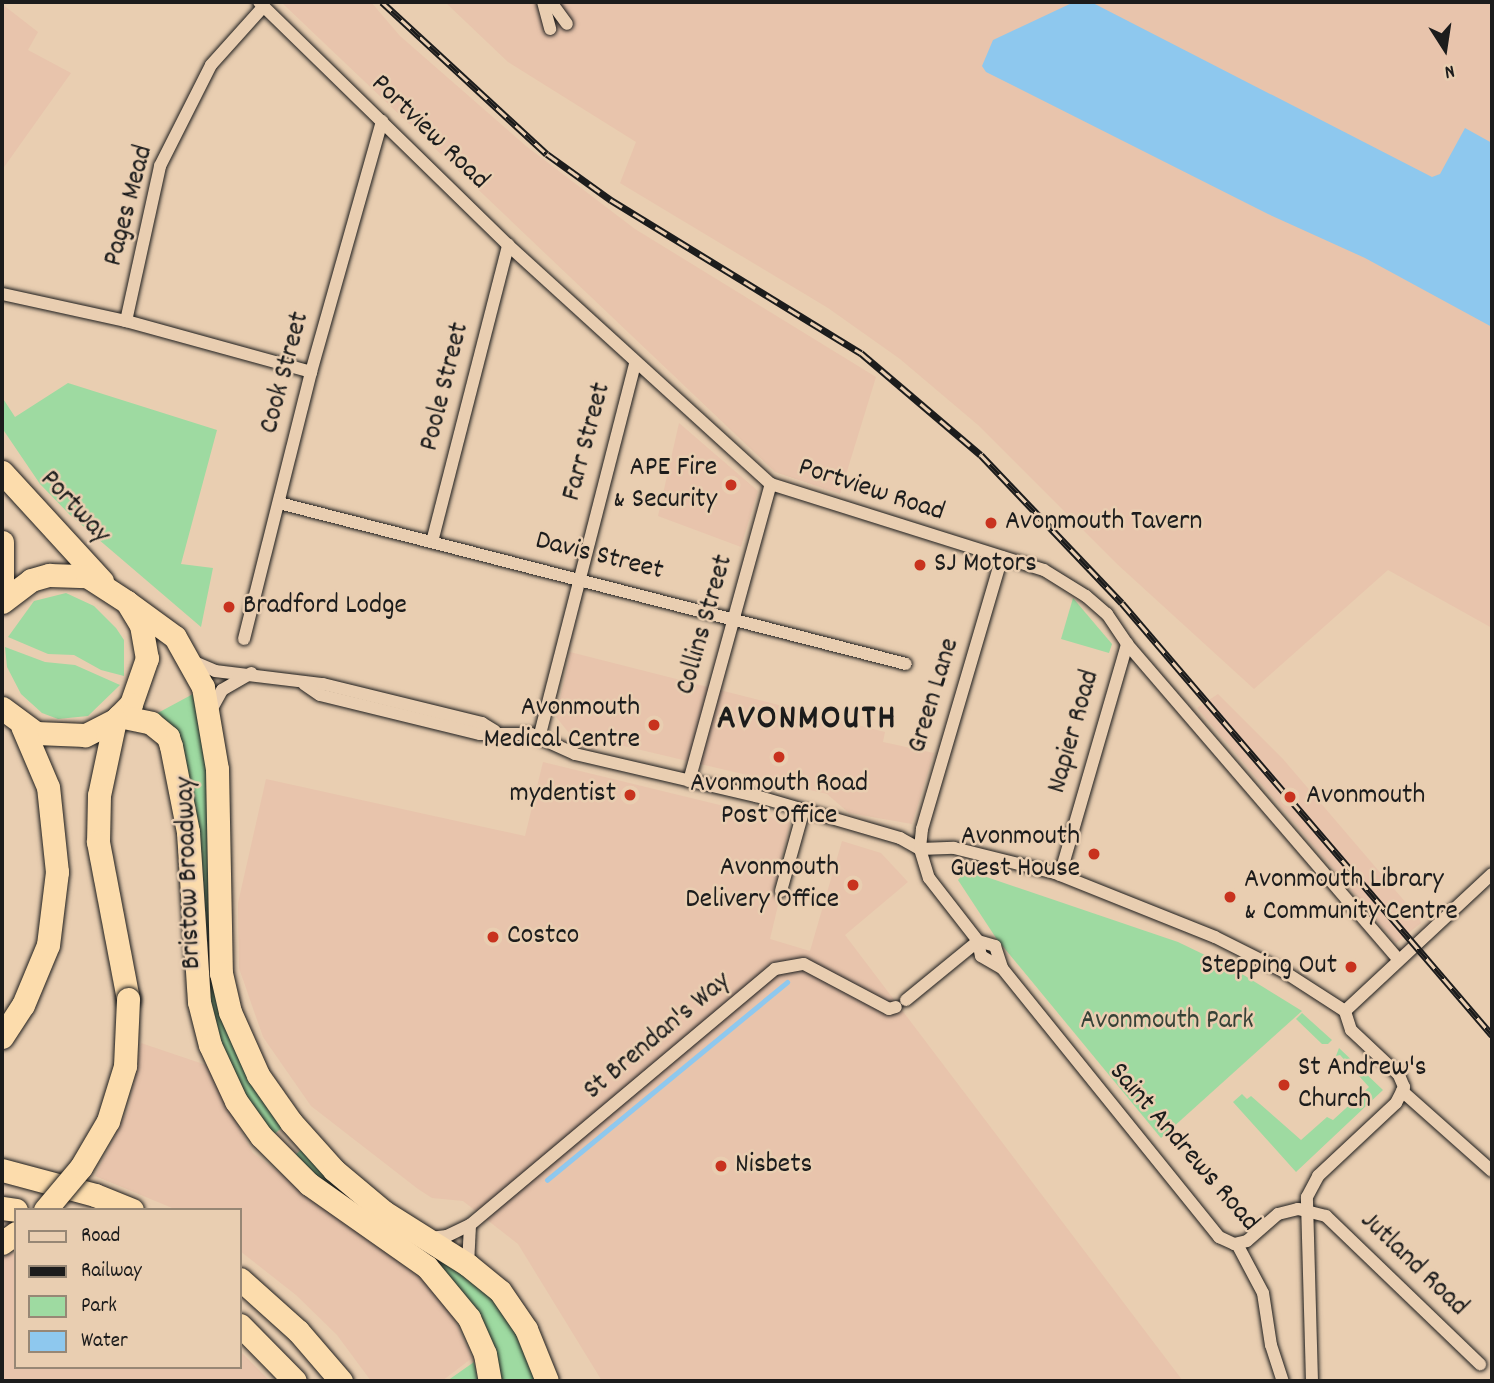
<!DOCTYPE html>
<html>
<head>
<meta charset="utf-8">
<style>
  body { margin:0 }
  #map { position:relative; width:1494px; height:1383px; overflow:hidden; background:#e9ceb1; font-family:Dekko,sans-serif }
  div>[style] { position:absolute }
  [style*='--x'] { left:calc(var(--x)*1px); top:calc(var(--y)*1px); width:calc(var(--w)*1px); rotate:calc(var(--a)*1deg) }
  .built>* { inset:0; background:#e8c4ac }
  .green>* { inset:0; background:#9edaa1 }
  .water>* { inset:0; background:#8ec8ee }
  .stream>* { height:4.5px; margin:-2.25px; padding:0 2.25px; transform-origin:2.25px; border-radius:2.25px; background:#8ec8ee }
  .roads { filter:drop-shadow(0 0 2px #1c1c1c) drop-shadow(0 0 2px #1c1c1c) }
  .street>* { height:12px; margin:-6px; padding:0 6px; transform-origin:6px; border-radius:6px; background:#e9ceb1 }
  .highway>* { height:23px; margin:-11.5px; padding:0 11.5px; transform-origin:11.5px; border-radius:11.5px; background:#fcdcac }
  .rail>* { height:7px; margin-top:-3.5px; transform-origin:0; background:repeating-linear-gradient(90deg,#e9ceb1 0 13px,#1c1c1c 0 26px); box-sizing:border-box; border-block:2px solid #1c1c1c }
  .bridges { filter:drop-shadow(0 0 2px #1c1c1c) drop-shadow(0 0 2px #1c1c1c) }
  .highway-bridge>* { height:23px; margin:-11.5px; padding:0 11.5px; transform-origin:11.5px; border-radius:11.5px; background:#fcdcac }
  .dots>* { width:19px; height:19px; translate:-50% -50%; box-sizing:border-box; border:4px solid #e9ceb1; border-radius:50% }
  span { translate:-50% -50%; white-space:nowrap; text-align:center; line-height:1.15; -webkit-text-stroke:5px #e9ceb1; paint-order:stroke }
  .street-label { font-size:28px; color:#1c1c1c }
  .poi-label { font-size:28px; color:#1c1c1c }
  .right { translate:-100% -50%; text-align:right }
  .left { translate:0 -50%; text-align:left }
  .park-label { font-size:28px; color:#364237 }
  .district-label { font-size:35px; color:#1c1c1c; font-weight:700; letter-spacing:2px }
  .frame { position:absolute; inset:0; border:4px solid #1c1c1c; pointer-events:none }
  .legend { position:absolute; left:14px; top:1208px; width:228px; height:161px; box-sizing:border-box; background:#e9ceb1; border:2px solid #978775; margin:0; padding:9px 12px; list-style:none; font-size:21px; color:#1c1c1c }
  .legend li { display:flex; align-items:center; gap:14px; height:35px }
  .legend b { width:35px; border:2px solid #978775 }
  .north { position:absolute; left:1410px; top:14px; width:70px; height:70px; -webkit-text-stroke:5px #e9ceb1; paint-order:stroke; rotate:168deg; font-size:19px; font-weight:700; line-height:28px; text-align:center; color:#1c1c1c }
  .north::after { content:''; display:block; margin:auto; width:24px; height:32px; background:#1c1c1c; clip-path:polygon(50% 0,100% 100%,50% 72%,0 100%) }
</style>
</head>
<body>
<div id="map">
  <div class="built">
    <i style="clip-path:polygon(281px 2px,371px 2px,400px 36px,526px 146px,635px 229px,876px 377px,840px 494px,775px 472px)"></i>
    <i style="clip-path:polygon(445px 2px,1492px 2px,1492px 628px,1388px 570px,1254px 689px,1117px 564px,978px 425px,900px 359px,828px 308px,620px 183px,636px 142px,508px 62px)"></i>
    <i style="clip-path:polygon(2px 4px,38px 32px,28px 50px,71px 73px,2px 170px)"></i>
    <i style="clip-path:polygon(679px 423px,758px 491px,741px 547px,658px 516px)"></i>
    <i style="clip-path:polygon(570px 652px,885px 732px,883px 742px,934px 753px,912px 824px,849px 813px,827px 794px,569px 733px,556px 717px)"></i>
    <i style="clip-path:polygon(1218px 694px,1283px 759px,1419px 918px,1421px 923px,1396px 943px,1197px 708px)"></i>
    <i style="clip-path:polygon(543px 762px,790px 822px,773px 895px,780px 897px,770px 939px,810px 951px,842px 841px,881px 853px,908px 882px,845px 935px,1183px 1381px,602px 1381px,518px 1244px,463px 1201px,432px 1198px,418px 1189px,311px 1106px,263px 1037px,239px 968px,238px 903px,266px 779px,525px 836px)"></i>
    <i style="clip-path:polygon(141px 1043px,206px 1065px,253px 1153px,428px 1283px,448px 1305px,472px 1358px,442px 1381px,371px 1381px,337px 1335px,296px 1295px,240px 1251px,240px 1210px,177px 1210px,95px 1176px,129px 1107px)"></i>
    <i style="clip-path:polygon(16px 1251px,16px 1367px,240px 1367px,240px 1351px,270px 1381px,2px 1381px,2px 1259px)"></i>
  </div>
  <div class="green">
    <i style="clip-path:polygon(68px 383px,217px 430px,181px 564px,213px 568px,201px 627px,70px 515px,40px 484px,2px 428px,2px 397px,15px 417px)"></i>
    <i style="clip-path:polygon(66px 593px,94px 606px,116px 628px,124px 640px,124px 676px,101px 670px,74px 655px,48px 654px,8px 637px,34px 601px)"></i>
    <i style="clip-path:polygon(1073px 598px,1112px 644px,1109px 653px,1061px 639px)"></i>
    <i style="clip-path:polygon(5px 647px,45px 662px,75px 665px,120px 685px,88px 716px,58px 719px,42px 713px,21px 694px,7px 667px)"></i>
    <i style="clip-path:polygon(193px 694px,205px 741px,211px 942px,284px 1126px,273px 1135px,239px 1090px,208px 1012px,201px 944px,154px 715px)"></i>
    <i style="clip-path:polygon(966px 870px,1178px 942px,1234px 969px,1302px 1011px,1161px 1138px,996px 938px,958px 880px)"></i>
    <i style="clip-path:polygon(1302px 1013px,1332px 1040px,1328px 1044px,1322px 1044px,1296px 1019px)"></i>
    <i style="clip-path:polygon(1339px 1048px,1383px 1090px,1296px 1172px,1233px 1102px,1242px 1094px,1247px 1099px,1251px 1096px,1301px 1140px,1327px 1117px,1333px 1120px,1369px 1087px,1340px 1055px,1336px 1056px)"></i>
    <i style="clip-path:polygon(303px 1148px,482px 1286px,512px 1324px,536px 1381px,500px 1381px,496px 1360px,378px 1223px,293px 1157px)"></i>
    <i style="clip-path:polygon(474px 1362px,478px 1381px,447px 1381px)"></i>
  </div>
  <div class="water">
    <i style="clip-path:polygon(1074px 2px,1091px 2px,1432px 177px,1440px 174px,1465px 128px,1492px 143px,1492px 327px,1365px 258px,1268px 214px,986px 72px,982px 66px,993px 40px)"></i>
  </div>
  <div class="stream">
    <i style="--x:547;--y:1180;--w:311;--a:-39.5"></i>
  </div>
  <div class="roads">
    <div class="street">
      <i style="--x:259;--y:2;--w:348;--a:44.3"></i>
      <i style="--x:508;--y:245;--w:355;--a:42.3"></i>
      <i style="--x:771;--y:484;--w:286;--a:17.5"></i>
      <i style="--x:1044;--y:570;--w:49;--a:31.8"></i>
      <i style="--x:1086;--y:596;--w:28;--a:41"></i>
      <i style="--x:1107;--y:614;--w:36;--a:56"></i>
      <i style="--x:1127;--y:644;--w:416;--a:49.3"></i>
      <i style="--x:543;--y:2;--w:28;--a:75"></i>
      <i style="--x:551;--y:2;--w:27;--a:54"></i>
      <i style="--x:2;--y:294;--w:127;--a:12.3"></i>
      <i style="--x:126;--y:321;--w:192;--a:15.4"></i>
      <i style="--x:126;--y:321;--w:159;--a:-77.6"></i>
      <i style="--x:160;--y:166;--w:113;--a:-63.2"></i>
      <i style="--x:211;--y:65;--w:79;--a:-48.1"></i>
      <i style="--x:279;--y:503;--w:647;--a:14.4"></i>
      <i style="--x:432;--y:542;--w:307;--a:-75.6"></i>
      <i style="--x:1002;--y:557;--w:284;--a:106.4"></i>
      <i style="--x:922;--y:829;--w:20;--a:96"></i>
      <i style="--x:920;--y:849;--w:30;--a:73"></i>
      <i style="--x:929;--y:878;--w:80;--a:52.1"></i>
      <i style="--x:978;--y:941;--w:15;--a:79"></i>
      <i style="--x:981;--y:956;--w:24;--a:30"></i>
      <i style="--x:244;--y:639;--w:275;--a:-75.9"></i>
      <i style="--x:311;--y:372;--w:261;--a:-74.2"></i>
      <i style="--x:192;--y:661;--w:25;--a:23"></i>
      <i style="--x:215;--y:671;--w:109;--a:6.9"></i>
      <i style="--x:323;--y:684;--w:164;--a:13.8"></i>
      <i style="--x:482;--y:723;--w:15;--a:32"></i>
      <i style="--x:304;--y:684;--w:19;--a:35"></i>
      <i style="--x:320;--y:695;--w:165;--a:13.7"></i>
      <i style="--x:480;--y:734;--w:51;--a:0"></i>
      <i style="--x:531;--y:734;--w:48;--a:24.4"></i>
      <i style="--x:575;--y:754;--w:186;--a:13.1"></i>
      <i style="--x:756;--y:796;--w:150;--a:16.3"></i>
      <i style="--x:900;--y:838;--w:23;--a:29"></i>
      <i style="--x:920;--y:849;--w:34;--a:-2"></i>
      <i style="--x:954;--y:848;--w:104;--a:13.9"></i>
      <i style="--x:1055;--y:873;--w:172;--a:21.8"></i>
      <i style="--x:1215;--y:937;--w:76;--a:26.6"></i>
      <i style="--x:1283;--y:971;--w:74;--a:32.8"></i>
      <i style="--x:210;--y:712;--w:25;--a:-61"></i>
      <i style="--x:222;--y:690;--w:34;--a:-30"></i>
      <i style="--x:539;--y:738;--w:387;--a:-75.6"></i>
      <i style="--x:689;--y:781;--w:308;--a:-74.6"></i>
      <i style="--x:1060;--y:875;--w:241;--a:-73.8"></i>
      <i style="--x:781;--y:891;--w:82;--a:-74.4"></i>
      <i style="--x:978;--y:941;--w:18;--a:16"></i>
      <i style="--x:995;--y:946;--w:23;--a:72"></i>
      <i style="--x:1002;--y:968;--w:346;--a:51.1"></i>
      <i style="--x:1219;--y:1237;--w:17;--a:25"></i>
      <i style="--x:1234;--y:1244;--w:13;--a:-13"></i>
      <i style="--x:1247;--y:1241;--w:41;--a:-41.1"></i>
      <i style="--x:1278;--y:1214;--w:21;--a:-14"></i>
      <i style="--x:1298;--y:1209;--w:29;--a:14"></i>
      <i style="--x:1326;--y:1216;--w:214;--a:43.9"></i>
      <i style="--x:906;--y:1000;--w:93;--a:-39.3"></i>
      <i style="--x:1345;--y:1011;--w:201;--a:-43"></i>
      <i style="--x:1402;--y:1091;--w:120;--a:41.6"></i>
      <i style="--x:430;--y:1238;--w:17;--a:-7"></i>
      <i style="--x:447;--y:1236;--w:25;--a:-26"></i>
      <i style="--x:470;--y:1225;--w:398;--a:-40"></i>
      <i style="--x:775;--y:969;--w:29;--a:-10"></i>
      <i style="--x:804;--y:964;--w:96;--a:27.9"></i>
      <i style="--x:889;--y:1009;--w:7;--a:-16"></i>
      <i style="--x:1237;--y:1244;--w:55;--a:62"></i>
      <i style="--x:1263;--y:1293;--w:53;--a:81.3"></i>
      <i style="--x:1271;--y:1345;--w:38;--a:72"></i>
      <i style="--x:468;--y:1265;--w:40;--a:-87.1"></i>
      <i style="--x:1312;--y:1381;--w:184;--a:-91.6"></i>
      <i style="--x:1307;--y:1197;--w:24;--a:-62"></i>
      <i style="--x:1318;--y:1176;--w:107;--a:-43.1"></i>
      <i style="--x:1396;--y:1103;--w:18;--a:-63"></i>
      <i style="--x:1404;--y:1087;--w:13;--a:-113"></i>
      <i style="--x:1399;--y:1075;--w:66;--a:-136.8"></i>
      <i style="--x:1351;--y:1030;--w:20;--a:-108"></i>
    </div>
    <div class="highway">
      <i style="--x:2;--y:472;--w:148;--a:47.5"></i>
      <i style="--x:2;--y:542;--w:51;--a:90"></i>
      <i style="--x:2;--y:602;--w:36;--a:-37"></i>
      <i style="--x:31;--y:580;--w:19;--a:-16"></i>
      <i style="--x:49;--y:575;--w:38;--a:2"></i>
      <i style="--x:87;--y:576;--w:48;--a:33"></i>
      <i style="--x:127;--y:602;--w:27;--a:59"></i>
      <i style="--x:141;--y:625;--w:34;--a:80"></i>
      <i style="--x:147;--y:658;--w:49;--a:109.2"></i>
      <i style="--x:131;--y:704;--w:23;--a:135"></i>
      <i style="--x:115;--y:720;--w:34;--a:153"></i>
      <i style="--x:85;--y:735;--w:49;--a:-177.7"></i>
      <i style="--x:36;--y:733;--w:42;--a:-143.7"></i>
      <i style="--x:127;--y:602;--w:59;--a:36.1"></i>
      <i style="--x:175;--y:637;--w:57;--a:60.8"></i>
      <i style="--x:203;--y:687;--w:83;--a:80.3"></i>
      <i style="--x:217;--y:769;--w:204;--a:88.9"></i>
      <i style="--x:221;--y:973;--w:40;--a:77"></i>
      <i style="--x:230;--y:1012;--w:69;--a:66"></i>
      <i style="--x:258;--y:1075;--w:57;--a:54.9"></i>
      <i style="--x:291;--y:1122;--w:64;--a:48.1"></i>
      <i style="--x:334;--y:1170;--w:65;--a:40"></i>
      <i style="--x:384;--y:1212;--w:99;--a:32.2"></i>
      <i style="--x:468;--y:1265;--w:41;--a:39.1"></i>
      <i style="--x:500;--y:1291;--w:46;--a:55.6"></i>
      <i style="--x:526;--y:1329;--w:56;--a:68"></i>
      <i style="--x:119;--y:716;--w:33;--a:12"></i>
      <i style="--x:151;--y:723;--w:22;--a:39"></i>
      <i style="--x:168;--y:737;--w:9;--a:72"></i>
      <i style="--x:171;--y:746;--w:88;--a:78.8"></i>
      <i style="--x:188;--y:832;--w:170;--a:86.3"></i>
      <i style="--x:199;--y:1002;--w:44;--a:75.7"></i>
      <i style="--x:210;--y:1045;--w:62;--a:65.1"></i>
      <i style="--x:236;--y:1101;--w:43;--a:54.5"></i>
      <i style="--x:261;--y:1136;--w:68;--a:45"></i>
      <i style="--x:309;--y:1184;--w:144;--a:35.1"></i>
      <i style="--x:427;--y:1267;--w:66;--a:50.5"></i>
      <i style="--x:469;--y:1318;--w:39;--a:66"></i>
      <i style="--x:485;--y:1354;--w:27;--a:80"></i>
      <i style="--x:115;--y:720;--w:77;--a:102"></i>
      <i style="--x:99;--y:795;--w:47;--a:91.2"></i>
      <i style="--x:98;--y:842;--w:160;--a:79.2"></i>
      <i style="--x:2;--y:1037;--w:38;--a:-57"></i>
      <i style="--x:23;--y:1005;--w:65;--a:-67.4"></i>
      <i style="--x:48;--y:945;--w:74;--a:-83"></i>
      <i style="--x:57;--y:872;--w:85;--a:-96"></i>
      <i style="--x:48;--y:787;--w:66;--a:-113.1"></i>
      <i style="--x:2;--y:1170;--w:96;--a:15"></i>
      <i style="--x:95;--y:1195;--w:40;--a:22"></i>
      <i style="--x:2;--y:1208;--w:14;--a:8"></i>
      <i style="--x:2;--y:1243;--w:17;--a:-36"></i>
      <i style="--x:240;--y:1279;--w:78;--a:41.9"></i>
      <i style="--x:298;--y:1331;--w:66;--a:49.3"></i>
      <i style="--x:240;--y:1325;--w:78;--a:45.5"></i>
    </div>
  </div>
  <div class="rail">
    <i style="--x:382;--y:2;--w:224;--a:42.7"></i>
    <i style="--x:547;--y:154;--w:79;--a:35.7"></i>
    <i style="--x:611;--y:200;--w:293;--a:31.5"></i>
    <i style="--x:861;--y:353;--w:157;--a:40.4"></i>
    <i style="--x:981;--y:455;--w:204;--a:46.4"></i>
    <i style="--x:1122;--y:603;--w:569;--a:49.42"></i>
  </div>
  <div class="bridges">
    <div class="highway-bridge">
      <i style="--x:45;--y:1210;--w:56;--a:-50.1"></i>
      <i style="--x:81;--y:1167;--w:53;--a:-59.6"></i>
      <i style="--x:108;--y:1121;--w:58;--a:-72.8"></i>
      <i style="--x:125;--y:1066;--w:67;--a:-87.4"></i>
    </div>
  </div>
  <div class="dots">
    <i style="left:731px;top:485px;background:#c8321e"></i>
    <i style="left:991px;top:523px;background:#c8321e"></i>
    <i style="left:920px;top:565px;background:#c8321e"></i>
    <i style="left:229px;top:607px;background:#c8321e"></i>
    <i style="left:654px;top:725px;background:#c8321e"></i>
    <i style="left:779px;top:757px;background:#c8321e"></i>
    <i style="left:630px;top:795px;background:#c8321e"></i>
    <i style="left:1290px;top:797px;background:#c8321e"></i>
    <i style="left:1094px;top:854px;background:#c8321e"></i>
    <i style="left:853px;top:885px;background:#c8321e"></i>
    <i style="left:1230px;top:897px;background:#c8321e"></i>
    <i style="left:493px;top:937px;background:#c8321e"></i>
    <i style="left:1351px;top:967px;background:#c8321e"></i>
    <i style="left:1284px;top:1085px;background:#c8321e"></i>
    <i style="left:721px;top:1166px;background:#c8321e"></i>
  </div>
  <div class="street-label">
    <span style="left:429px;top:133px;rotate:44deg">Portview Road</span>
    <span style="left:130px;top:206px;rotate:-75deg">Pages Mead</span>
    <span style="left:286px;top:373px;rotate:-75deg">Cook Street</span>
    <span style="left:446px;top:387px;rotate:-76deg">Poole Street</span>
    <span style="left:588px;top:442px;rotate:-75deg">Farr Street</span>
    <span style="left:871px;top:491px;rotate:18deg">Portview Road</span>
    <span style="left:74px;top:508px;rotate:47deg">Portway</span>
    <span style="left:599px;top:557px;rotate:14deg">Davis Street</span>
    <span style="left:706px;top:625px;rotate:-74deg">Collins Street</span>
    <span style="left:935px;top:696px;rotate:-73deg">Green Lane</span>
    <span style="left:1075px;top:732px;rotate:-74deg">Napier Road</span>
    <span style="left:190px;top:873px;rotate:-92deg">Bristow Broadway</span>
    <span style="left:658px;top:1037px;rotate:-40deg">St Brendan's Way</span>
    <span style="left:1183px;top:1148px;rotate:49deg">Saint Andrews Road</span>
    <span style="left:1413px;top:1265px;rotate:44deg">Jutland Road</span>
  </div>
  <div class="poi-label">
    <span class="right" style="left:717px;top:485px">APE Fire<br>&amp; Security</span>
    <span class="left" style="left:1005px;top:523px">Avonmouth Tavern</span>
    <span class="left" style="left:934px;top:565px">SJ Motors</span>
    <span class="left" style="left:243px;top:607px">Bradford Lodge</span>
    <span class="right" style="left:640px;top:725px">Avonmouth<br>Medical Centre</span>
    <span style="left:779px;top:801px">Avonmouth Road<br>Post Office</span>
    <span class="right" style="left:616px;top:795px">mydentist</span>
    <span class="left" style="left:1306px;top:797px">Avonmouth</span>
    <span class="right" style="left:1080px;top:854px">Avonmouth<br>Guest House</span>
    <span class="right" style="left:839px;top:885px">Avonmouth<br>Delivery Office</span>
    <span class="left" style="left:1244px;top:897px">Avonmouth Library<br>&amp; Community Centre</span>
    <span class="left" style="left:507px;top:937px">Costco</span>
    <span class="right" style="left:1337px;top:967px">Stepping Out</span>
    <span class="left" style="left:1298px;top:1085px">St Andrew's<br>Church</span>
    <span class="left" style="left:735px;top:1166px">Nisbets</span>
  </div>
  <div class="park-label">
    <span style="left:1167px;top:1022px">Avonmouth Park</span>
  </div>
  <div class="district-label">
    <span style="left:807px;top:720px">AVONMOUTH</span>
  </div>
  <div class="frame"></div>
  <ul class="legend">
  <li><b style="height:9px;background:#e9ceb1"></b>Road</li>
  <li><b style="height:9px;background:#1c1c1c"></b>Railway</li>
  <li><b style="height:19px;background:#9edaa1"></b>Park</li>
  <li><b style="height:19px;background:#8ec8ee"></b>Water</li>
  </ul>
  <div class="north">N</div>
</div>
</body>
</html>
